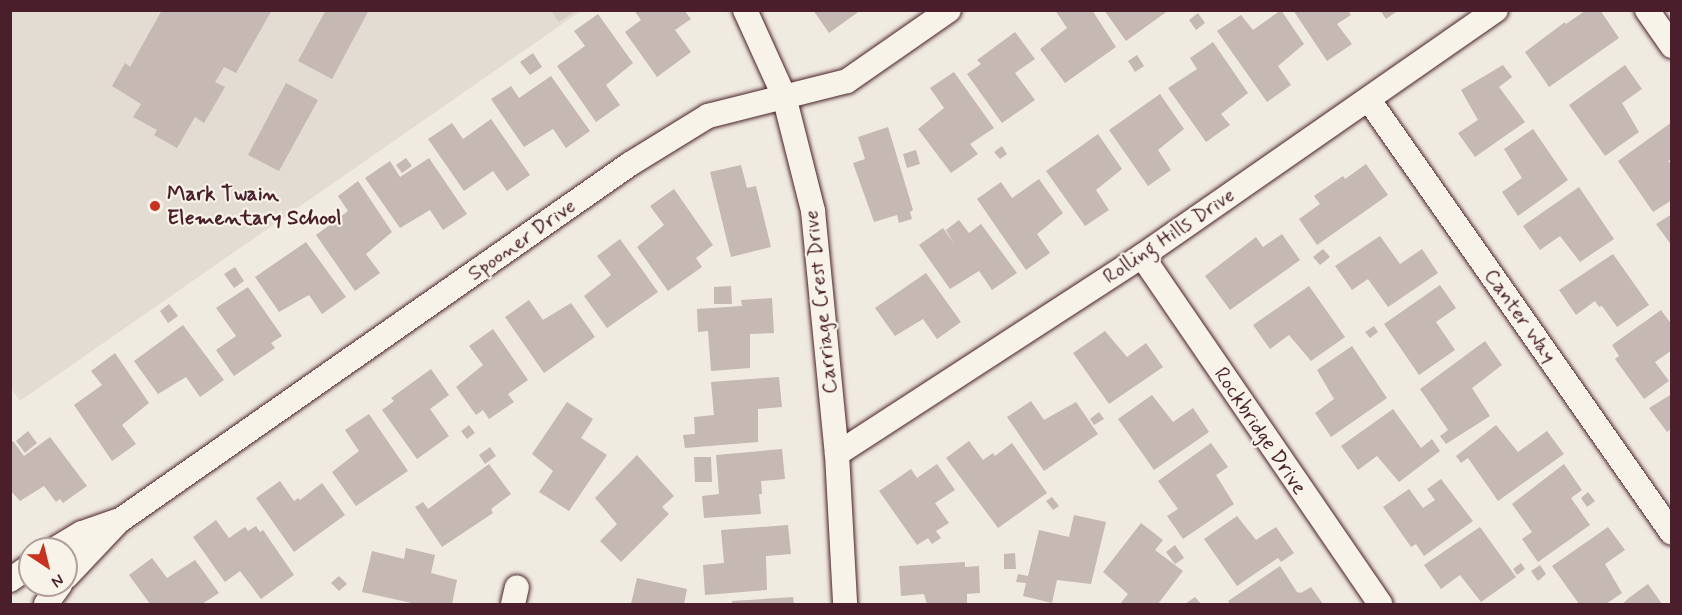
<!DOCTYPE html>
<html>
<head>
<meta charset="utf-8">
<style>
  body { margin:0 }
  #map { position:relative; width:1682px; height:615px; overflow:hidden; background:#f0ebe0; font-family:Mynerve,sans-serif }
  div>[style] { position:absolute }
  [style*='--x'] { left:calc(var(--x)*1px); top:calc(var(--y)*1px); width:calc(var(--w)*1px); rotate:calc(var(--a)*1deg) }
  .built>* { inset:0; background:#e3dcd2 }
  .green>* { inset:0; background:#d8cdc6 }
  .building>* { inset:0; background:#c6b8b3 }
  .roads { filter:drop-shadow(0 0 2px #4a1f2b) drop-shadow(0 0 2px #4a1f2b) }
  .street>* { height:24px; margin:-12px; padding:0 12px; transform-origin:12px; border-radius:12px; background:#f7f3e8 }
  .dots>* { width:16px; height:16px; translate:-50% -50%; box-sizing:border-box; border:3px solid #f7f3e8; border-radius:50% }
  span { translate:-50% -50%; white-space:nowrap; text-align:center; line-height:1.15; -webkit-text-stroke:4.5px #f7f3e8; paint-order:stroke }
  .poi-label { font-size:21px; color:#4a1f2b; font-weight:700 }
  .left { translate:0 -50%; text-align:left }
  .street-label { font-size:21px; color:#4a1f2b }
  .frame { position:absolute; inset:0; border:12px solid #4a1f2b; pointer-events:none }
  .north { position:absolute; left:18px; top:537px; width:60px; height:60px; box-sizing:border-box; background:#f7f3e8; border:2px solid #b29e9c; border-radius:50%; rotate:145deg; font-size:16px; font-weight:700; line-height:24px; text-align:center; color:#4a1f2b }
  .north::after { content:''; display:block; margin:auto; width:21px; height:27px; background:#c8321e; clip-path:polygon(50% 0,100% 100%,50% 72%,0 100%) }
</style>
</head>
<body>
<div id="map">
  <div class="built">
    <i style="clip-path:polygon(10px 11px,581px 11px,20px 401px,10px 387px)"></i>
  </div>
  <div class="green">
    <i style="clip-path:polygon(551px 11px,576px 11px,559px 22px)"></i>
  </div>
  <div class="building">
    <i style="clip-path:polygon(162px 10px,272px 10px,236px 73px,224px 67px,215px 82px,225px 87px,204px 123px,195px 117px,177px 148px,154px 135px,157px 130px,133px 117px,141px 104px,112px 86px,125px 63px,130px 67px)"></i>
    <i style="clip-path:polygon(326px 10px,369px 10px,332px 79px,298px 61px)"></i>
    <i style="clip-path:polygon(634px 10px,684px 10px,691px 19px,675px 30px,691px 52px,657px 77px,625px 32px,641px 20px)"></i>
    <i style="clip-path:polygon(813px 10px,861px 10px,829px 33px)"></i>
    <i style="clip-path:polygon(1055px 10px,1092px 10px,1116px 47px,1065px 83px,1040px 49px,1067px 28px)"></i>
    <i style="clip-path:polygon(1104px 10px,1169px 10px,1126px 41px)"></i>
    <i style="clip-path:polygon(1281px 10px,1304px 44px,1278px 66px,1291px 85px,1267px 102px,1217px 31px,1241px 15px,1253px 30px)"></i>
    <i style="clip-path:polygon(1293px 10px,1353px 10px,1349px 13px,1351px 15px,1337px 24px,1352px 44px,1327px 61px)"></i>
    <i style="clip-path:polygon(1380px 10px,1399px 10px,1386px 19px)"></i>
    <i style="clip-path:polygon(1586px 10px,1600px 10px,1619px 38px,1549px 87px,1525px 52px,1565px 22px,1566px 24px)"></i>
    <i style="clip-path:polygon(1198px 13px,1205px 23px,1196px 30px,1189px 20px)"></i>
    <i style="clip-path:polygon(598px 14px,633px 63px,606px 85px,620px 105px,596px 122px,557px 66px,585px 46px,574px 31px)"></i>
    <i style="clip-path:polygon(1015px 32px,1035px 59px,1015px 73px,1035px 100px,1002px 123px,967px 74px,981px 64px,977px 60px)"></i>
    <i style="clip-path:polygon(1213px 42px,1248px 93px,1221px 114px,1230px 125px,1206px 142px,1168px 88px,1197px 69px,1190px 58px)"></i>
    <i style="clip-path:polygon(533px 53px,542px 67px,530px 75px,520px 62px)"></i>
    <i style="clip-path:polygon(1137px 55px,1144px 66px,1135px 72px,1128px 61px)"></i>
    <i style="clip-path:polygon(1503px 65px,1512px 77px,1499px 87px,1525px 122px,1475px 157px,1458px 133px,1478px 120px,1461px 90px)"></i>
    <i style="clip-path:polygon(1625px 65px,1642px 89px,1622px 103px,1639px 132px,1605px 156px,1569px 105px)"></i>
    <i style="clip-path:polygon(954px 72px,994px 128px,970px 144px,978px 154px,951px 173px,918px 129px,944px 108px,930px 88px)"></i>
    <i style="clip-path:polygon(551px 76px,590px 131px,566px 148px,553px 129px,524px 147px,491px 99px,511px 86px,519px 98px)"></i>
    <i style="clip-path:polygon(286px 83px,318px 100px,279px 171px,248px 155px)"></i>
    <i style="clip-path:polygon(1160px 94px,1184px 129px,1158px 150px,1171px 170px,1148px 186px,1109px 130px)"></i>
    <i style="clip-path:polygon(491px 119px,530px 175px,507px 191px,493px 171px,464px 191px,428px 139px,452px 123px,463px 139px)"></i>
    <i style="clip-path:polygon(1672px 122px,1672px 159px,1668px 161px,1672px 165px,1672px 200px,1653px 212px,1618px 161px)"></i>
    <i style="clip-path:polygon(888px 127px,913px 210px,910px 212px,912px 219px,899px 223px,897px 215px,874px 222px,853px 163px,865px 159px,858px 137px)"></i>
    <i style="clip-path:polygon(1533px 129px,1568px 180px,1518px 216px,1502px 192px,1522px 178px,1504px 149px)"></i>
    <i style="clip-path:polygon(1098px 134px,1122px 169px,1096px 190px,1109px 210px,1085px 226px,1046px 171px)"></i>
    <i style="clip-path:polygon(1002px 146px,1007px 154px,1000px 159px,994px 152px)"></i>
    <i style="clip-path:polygon(916px 150px,920px 164px,907px 168px,903px 154px)"></i>
    <i style="clip-path:polygon(406px 158px,412px 166px,402px 173px,396px 165px)"></i>
    <i style="clip-path:polygon(429px 158px,467px 214px,443px 230px,430px 210px,400px 228px,365px 178px,390px 161px,400px 177px)"></i>
    <i style="clip-path:polygon(1366px 164px,1388px 195px,1317px 245px,1299px 219px,1320px 204px,1314px 196px,1343px 176px,1345px 179px)"></i>
    <i style="clip-path:polygon(741px 165px,747px 188px,756px 186px,771px 247px,731px 257px,710px 172px)"></i>
    <i style="clip-path:polygon(1039px 179px,1063px 213px,1037px 234px,1050px 253px,1026px 270px,977px 199px,1001px 182px,1012px 198px)"></i>
    <i style="clip-path:polygon(358px 181px,392px 232px,366px 254px,380px 273px,355px 291px,316px 235px,348px 211px,338px 196px)"></i>
    <i style="clip-path:polygon(1579px 187px,1614px 239px,1580px 262px,1560px 236px,1540px 250px,1523px 226px)"></i>
    <i style="clip-path:polygon(674px 189px,713px 245px,696px 258px,702px 267px,668px 291px,637px 247px,664px 225px,650px 206px)"></i>
    <i style="clip-path:polygon(1672px 214px,1672px 246px,1656px 224px)"></i>
    <i style="clip-path:polygon(959px 220px,969px 233px,981px 224px,1017px 273px,992px 290px,979px 271px,950px 289px,919px 245px,943px 228px,954px 243px,946px 230px)"></i>
    <i style="clip-path:polygon(1282px 234px,1300px 260px,1230px 310px,1205px 276px,1256px 237px,1263px 247px)"></i>
    <i style="clip-path:polygon(1380px 236px,1400px 264px,1422px 249px,1438px 273px,1388px 307px,1368px 279px,1352px 290px,1335px 266px)"></i>
    <i style="clip-path:polygon(620px 239px,658px 292px,607px 328px,584px 296px,611px 275px,597px 256px)"></i>
    <i style="clip-path:polygon(306px 242px,346px 297px,322px 314px,309px 295px,279px 312px,255px 277px)"></i>
    <i style="clip-path:polygon(1323px 249px,1330px 257px,1320px 265px,1313px 257px)"></i>
    <i style="clip-path:polygon(1613px 254px,1649px 305px,1617px 327px,1602px 306px,1599px 307px,1595px 301px,1576px 315px,1559px 290px)"></i>
    <i style="clip-path:polygon(235px 267px,244px 281px,234px 288px,224px 274px)"></i>
    <i style="clip-path:polygon(926px 273px,961px 322px,937px 339px,923px 319px,895px 336px,875px 308px)"></i>
    <i style="clip-path:polygon(1440px 285px,1456px 308px,1436px 322px,1455px 350px,1419px 375px,1384px 324px)"></i>
    <i style="clip-path:polygon(731px 286px,732px 304px,714px 304px,714px 287px)"></i>
    <i style="clip-path:polygon(1309px 286px,1345px 337px,1311px 361px,1289px 335px,1270px 349px,1253px 325px)"></i>
    <i style="clip-path:polygon(248px 287px,282px 336px,271px 343px,275px 348px,234px 376px,216px 350px,236px 336px,216px 308px)"></i>
    <i style="clip-path:polygon(772px 298px,774px 333px,750px 334px,750px 368px,711px 371px,708px 331px,698px 332px,697px 309px,742px 306px,741px 300px)"></i>
    <i style="clip-path:polygon(529px 300px,543px 320px,571px 303px,595px 337px,544px 373px,505px 317px)"></i>
    <i style="clip-path:polygon(169px 304px,178px 316px,168px 323px,160px 311px)"></i>
    <i style="clip-path:polygon(1661px 310px,1672px 325px,1672px 350px,1655px 362px,1669px 381px,1644px 399px,1615px 359px,1619px 356px,1612px 345px)"></i>
    <i style="clip-path:polygon(183px 325px,224px 380px,200px 397px,186px 377px,158px 394px,134px 361px)"></i>
    <i style="clip-path:polygon(1374px 326px,1378px 332px,1370px 338px,1365px 332px)"></i>
    <i style="clip-path:polygon(493px 329px,528px 380px,508px 394px,514px 402px,489px 419px,483px 410px,476px 415px,456px 387px,483px 365px,469px 346px)"></i>
    <i style="clip-path:polygon(1105px 331px,1127px 357px,1146px 343px,1163px 367px,1109px 404px,1073px 353px)"></i>
    <i style="clip-path:polygon(1485px 341px,1502px 365px,1472px 388px,1490px 416px,1446px 444px,1440px 436px,1448px 430px,1420px 389px)"></i>
    <i style="clip-path:polygon(1352px 346px,1387px 398px,1331px 437px,1315px 413px,1334px 399px,1317px 370px)"></i>
    <i style="clip-path:polygon(115px 353px,149px 403px,122px 425px,136px 444px,112px 461px,74px 405px,102px 385px,91px 371px)"></i>
    <i style="clip-path:polygon(431px 369px,449px 395px,430px 409px,449px 436px,417px 459px,382px 410px,394px 401px,391px 398px)"></i>
    <i style="clip-path:polygon(779px 377px,782px 407px,758px 409px,758px 442px,685px 448px,683px 435px,695px 434px,694px 417px,714px 415px,711px 382px)"></i>
    <i style="clip-path:polygon(1672px 394px,1672px 428px,1667px 432px,1649px 408px)"></i>
    <i style="clip-path:polygon(1152px 395px,1173px 422px,1193px 408px,1209px 432px,1154px 470px,1118px 419px)"></i>
    <i style="clip-path:polygon(1031px 401px,1044px 420px,1076px 402px,1098px 434px,1044px 471px,1007px 417px)"></i>
    <i style="clip-path:polygon(567px 402px,593px 419px,581px 438px,607px 455px,569px 511px,539px 492px,553px 471px,532px 454px)"></i>
    <i style="clip-path:polygon(1393px 409px,1421px 448px,1432px 439px,1440px 451px,1399px 482px,1377px 456px,1358px 470px,1341px 446px)"></i>
    <i style="clip-path:polygon(1099px 412px,1104px 419px,1094px 425px,1090px 419px)"></i>
    <i style="clip-path:polygon(369px 414px,408px 471px,356px 506px,332px 472px,359px 451px,345px 430px)"></i>
    <i style="clip-path:polygon(469px 425px,475px 433px,467px 439px,461px 431px)"></i>
    <i style="clip-path:polygon(1496px 425px,1518px 452px,1547px 431px,1564px 454px,1498px 501px,1468px 458px,1461px 463px,1456px 456px)"></i>
    <i style="clip-path:polygon(28px 431px,37px 443px,25px 453px,16px 441px)"></i>
    <i style="clip-path:polygon(50px 437px,87px 486px,63px 503px,60px 499px,56px 502px,44px 486px,20px 501px,10px 490px,10px 442px,13px 441px,24px 456px)"></i>
    <i style="clip-path:polygon(969px 441px,983px 460px,993px 453px,995px 456px,1012px 443px,1047px 493px,998px 528px,946px 458px)"></i>
    <i style="clip-path:polygon(1211px 443px,1228px 467px,1216px 475px,1234px 504px,1183px 539px,1167px 516px,1178px 509px,1158px 481px)"></i>
    <i style="clip-path:polygon(490px 447px,496px 456px,485px 464px,479px 455px)"></i>
    <i style="clip-path:polygon(782px 449px,785px 479px,761px 481px,762px 494px,759px 494px,761px 514px,704px 518px,702px 496px,719px 494px,716px 455px)"></i>
    <i style="clip-path:polygon(637px 455px,674px 496px,662px 507px,669px 514px,621px 562px,600px 541px,617px 524px,595px 498px)"></i>
    <i style="clip-path:polygon(694px 457px,711px 457px,712px 482px,695px 482px)"></i>
    <i style="clip-path:polygon(489px 464px,511px 494px,491px 509px,493px 513px,442px 547px,415px 507px,423px 502px,428px 509px)"></i>
    <i style="clip-path:polygon(937px 464px,955px 490px,935px 503px,949px 523px,936px 531px,941px 538px,932px 544px,928px 538px,917px 545px,879px 491px,911px 469px,917px 478px)"></i>
    <i style="clip-path:polygon(1564px 464px,1582px 490px,1571px 498px,1590px 525px,1538px 562px,1522px 539px,1532px 532px,1512px 504px)"></i>
    <i style="clip-path:polygon(1441px 479px,1473px 521px,1424px 556px,1416px 544px,1411px 547px,1383px 507px,1409px 489px,1423px 508px,1435px 500px,1427px 489px)"></i>
    <i style="clip-path:polygon(280px 481px,294px 501px,298px 498px,300px 500px,322px 483px,345px 515px,294px 552px,256px 498px)"></i>
    <i style="clip-path:polygon(1588px 492px,1595px 501px,1587px 507px,1581px 498px)"></i>
    <i style="clip-path:polygon(1052px 497px,1059px 506px,1053px 510px,1046px 501px)"></i>
    <i style="clip-path:polygon(1074px 515px,1106px 522px,1091px 584px,1057px 580px,1052px 603px,1023px 596px,1026px 583px,1016px 582px,1018px 574px,1028px 576px,1039px 530px,1069px 537px)"></i>
    <i style="clip-path:polygon(1237px 516px,1256px 540px,1276px 527px,1294px 553px,1281px 562px,1278px 558px,1237px 586px,1204px 539px)"></i>
    <i style="clip-path:polygon(216px 520px,229px 538px,245px 527px,248px 531px,256px 526px,260px 532px,263px 530px,294px 575px,261px 599px,240px 571px,225px 582px,193px 537px)"></i>
    <i style="clip-path:polygon(1141px 523px,1163px 540px,1155px 550px,1183px 571px,1158px 604px,1120px 604px,1128px 594px,1103px 572px)"></i>
    <i style="clip-path:polygon(788px 525px,791px 554px,766px 556px,767px 590px,705px 595px,703px 565px,724px 563px,721px 530px)"></i>
    <i style="clip-path:polygon(1480px 527px,1516px 577px,1481px 602px,1460px 575px,1441px 589px,1424px 565px)"></i>
    <i style="clip-path:polygon(1608px 527px,1625px 550px,1605px 564px,1622px 593px,1606px 604px,1579px 604px,1552px 566px)"></i>
    <i style="clip-path:polygon(1175px 545px,1184px 558px,1175px 564px,1166px 552px)"></i>
    <i style="clip-path:polygon(406px 548px,435px 555px,431px 573px,457px 580px,452px 604px,416px 604px,362px 592px,372px 551px,404px 559px)"></i>
    <i style="clip-path:polygon(1015px 553px,1016px 569px,1004px 569px,1004px 554px)"></i>
    <i style="clip-path:polygon(152px 558px,167px 578px,195px 560px,219px 593px,202px 604px,150px 604px,129px 575px)"></i>
    <i style="clip-path:polygon(965px 562px,965px 567px,979px 566px,980px 593px,967px 594px,967px 604px,927px 604px,924px 594px,901px 596px,899px 566px)"></i>
    <i style="clip-path:polygon(1521px 563px,1525px 569px,1517px 575px,1513px 569px)"></i>
    <i style="clip-path:polygon(1540px 565px,1546px 574px,1538px 581px,1531px 571px)"></i>
    <i style="clip-path:polygon(1280px 566px,1297px 592px,1301px 593px,1311px 587px,1323px 604px,1230px 604px,1228px 601px)"></i>
    <i style="clip-path:polygon(339px 576px,347px 584px,339px 591px,331px 583px)"></i>
    <i style="clip-path:polygon(637px 578px,687px 589px,684px 604px,631px 604px)"></i>
    <i style="clip-path:polygon(1648px 584px,1662px 604px,1622px 604px,1630px 597px)"></i>
    <i style="clip-path:polygon(793px 597px,794px 604px,732px 604px,732px 601px)"></i>
    <i style="clip-path:polygon(1195px 597px,1201px 604px,1185px 604px)"></i>
  </div>
  <div class="roads">
    <div class="street">
      <i style="--x:745;--y:10;--w:94;--a:65.6"></i>
      <i style="--x:784;--y:96;--w:119;--a:75.8"></i>
      <i style="--x:813;--y:211;--w:244;--a:84.4"></i>
      <i style="--x:837;--y:454;--w:150;--a:86.9"></i>
      <i style="--x:1647;--y:10;--w:44;--a:55.2"></i>
      <i style="--x:1369;--y:100;--w:528;--a:55.02"></i>
      <i style="--x:1142;--y:256;--w:422;--a:55.6"></i>
      <i style="--x:837;--y:454;--w:364;--a:-33"></i>
      <i style="--x:1142;--y:256;--w:431;--a:-34.8"></i>
      <i style="--x:55;--y:549;--w:31;--a:-31"></i>
      <i style="--x:82;--y:533;--w:37;--a:-19"></i>
      <i style="--x:66;--y:577;--w:77;--a:-46.6"></i>
      <i style="--x:119;--y:521;--w:623;--a:-34.94"></i>
      <i style="--x:630;--y:164;--w:92;--a:-31.6"></i>
      <i style="--x:708;--y:116;--w:143;--a:-14.1"></i>
      <i style="--x:847;--y:81;--w:124;--a:-34.8"></i>
      <i style="--x:10;--y:580;--w:24;--a:-35"></i>
      <i style="--x:46;--y:604;--w:24;--a:-54"></i>
      <i style="--x:513;--y:604;--w:17;--a:-77"></i>
    </div>
  </div>
  <div class="dots">
    <i style="left:155px;top:206px;background:#c8321e"></i>
  </div>
  <div class="poi-label">
    <span class="left" style="left:167px;top:206px">Mark Twain<br>Elementary School</span>
  </div>
  <div class="street-label">
    <span style="left:1169px;top:236px;rotate:-34deg">Rolling Hills Drive</span>
    <span style="left:522px;top:240px;rotate:-35deg">Spooner Drive</span>
    <span style="left:821px;top:302px;rotate:-96deg">Carriage Crest Drive</span>
    <span style="left:1520px;top:316px;rotate:55deg">Canter Way</span>
    <span style="left:1260px;top:431px;rotate:56deg">Rockbridge Drive</span>
  </div>
  <div class="frame"></div>
  <div class="north">N</div>
</div>
</body>
</html>
